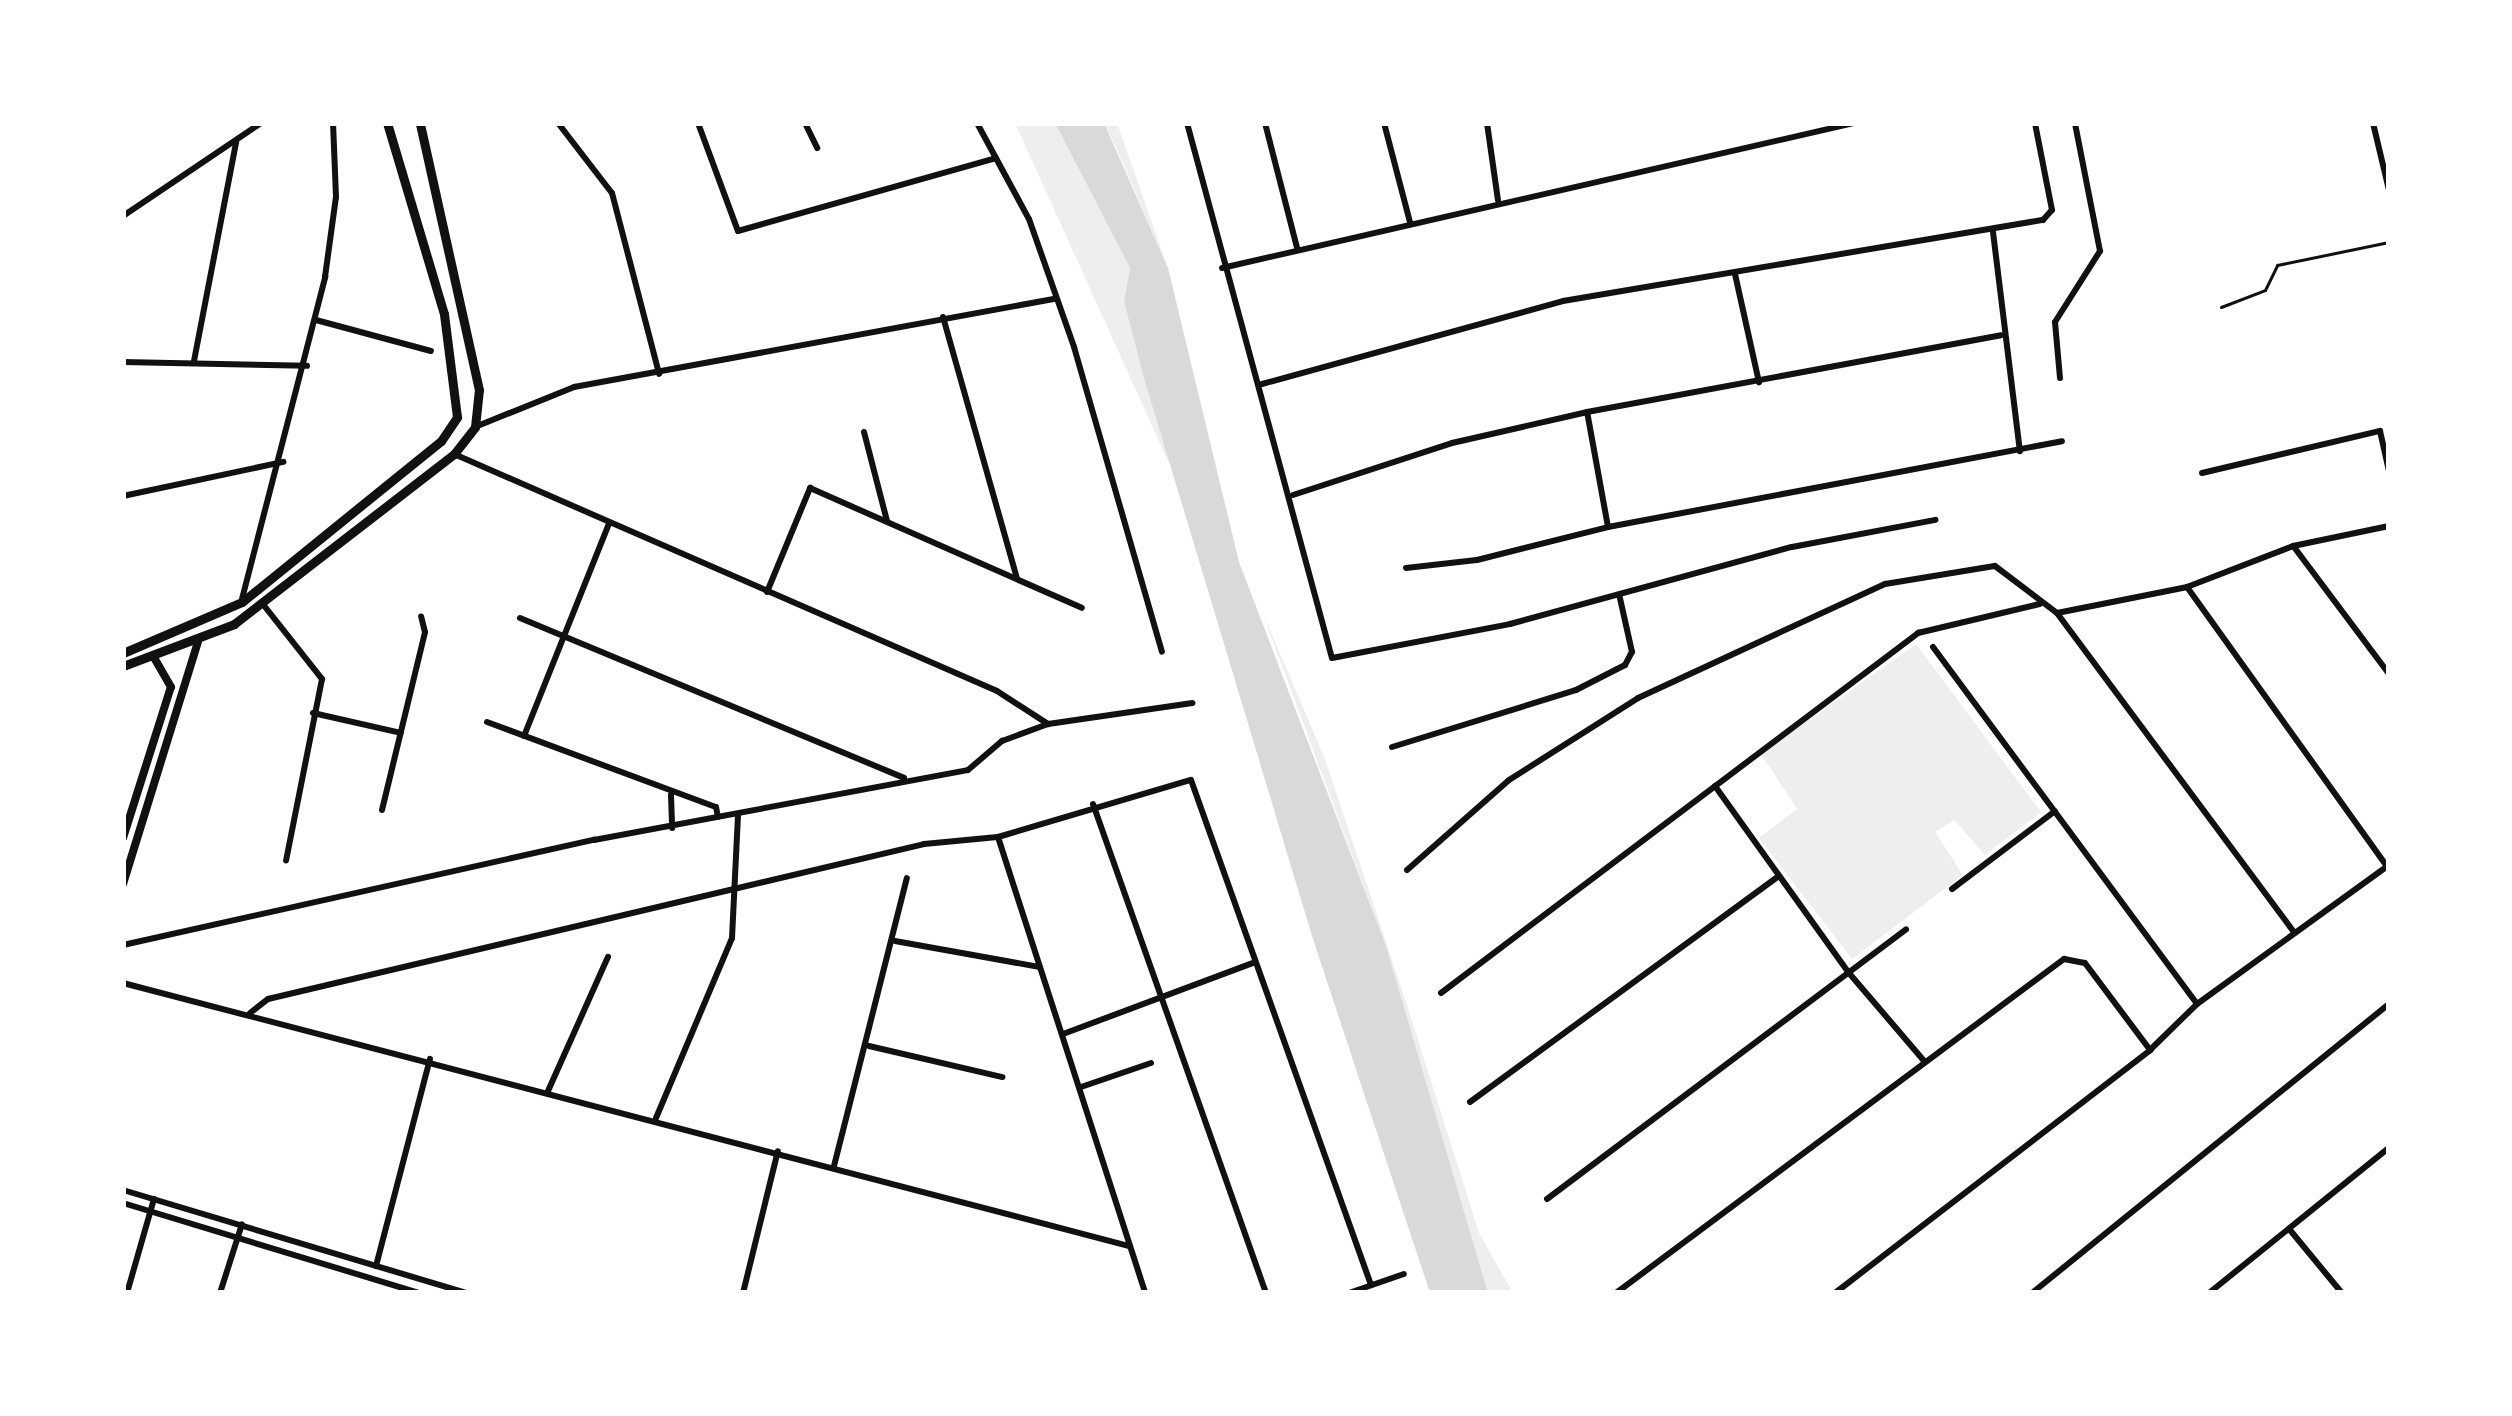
<!DOCTYPE html>
<html>
<head>
<meta charset="utf-8">
<style>
  body { margin:0 }
  #map { position:relative; width:2512px; height:1416px; overflow:hidden; background:#fff; font-family:Rubik,sans-serif }
  div>[style] { position:absolute }
  [style*='--x'] { left:calc(var(--x)*1px); top:calc(var(--y)*1px); width:calc(var(--w)*1px); rotate:calc(var(--a)*1deg) }
  .green>* { inset:0; background:#eee }
  .water>* { inset:0; background:#d9d9d9 }
  .service>* { height:3px; margin:-1.5px; padding:0 1.5px; transform-origin:1.5px; border-radius:1.5px; background:#111 }
  .minor>* { height:6px; margin:-3px; padding:0 3px; transform-origin:3px; border-radius:3px; background:#111 }
  .secondary>* { height:8px; margin:-4px; padding:0 4px; transform-origin:4px; border-radius:4px; background:#111 }
  .primary>* { height:9px; margin:-4.5px; padding:0 4.5px; transform-origin:4.5px; border-radius:4.5px; background:#111 }
  span { translate:-50% -50%; white-space:nowrap; text-align:center; line-height:1.15; -webkit-text-stroke:12px #fff; paint-order:stroke }
  .frame { position:absolute; inset:0; border:126px solid #fff; pointer-events:none }
</style>
</head>
<body>
<div id="map">
  <div class="green">
    <i style="clip-path:polygon(1015px 123px,1055px 123px,1130px 268px,1124px 301px,1173px 472px)"></i>
    <i style="clip-path:polygon(1104px 123px,1117px 123px,1168px 268px,1115px 145px)"></i>
    <i style="clip-path:polygon(1261px 609px,1325px 759px,1406px 1002px,1479px 1233px,1513px 1293px,1488px 1293px,1386px 947px)"></i>
    <i style="clip-path:polygon(1916px 644px,2041px 812px,1985px 855px,1954px 820px,1935px 832px,1963px 875px,1852px 959px,1759px 838px,1797px 809px,1761px 754px)"></i>
  </div>
  <div class="water">
    <i style="clip-path:polygon(1055px 123px,1104px 123px,1168px 268px,1239px 562px,1386px 946px,1488px 1293px,1430px 1293px,1312px 936px,1144px 378px,1124px 301px,1130px 268px)"></i>
  </div>
  <div class="service">
    <i style="--x:2221;--y:307;--w:47;--a:-21.1"></i>
    <i style="--x:2265;--y:290;--w:28;--a:-64"></i>
    <i style="--x:2277;--y:265;--w:114;--a:-11.6"></i>
  </div>
  <div class="minor">
    <i style="--x:558;--y:123;--w:88;--a:52.4"></i>
    <i style="--x:612;--y:193;--w:187;--a:75.4"></i>
    <i style="--x:698;--y:123;--w:115;--a:69.7"></i>
    <i style="--x:738;--y:231;--w:268;--a:-15.8"></i>
    <i style="--x:805;--y:123;--w:28;--a:64"></i>
    <i style="--x:977;--y:123;--w:109;--a:61.6"></i>
    <i style="--x:1029;--y:219;--w:136;--a:70.6"></i>
    <i style="--x:1074;--y:347;--w:317;--a:73.9"></i>
    <i style="--x:1187;--y:123;--w:554;--a:74.84"></i>
    <i style="--x:1332;--y:658;--w:181;--a:-10.8"></i>
    <i style="--x:1510;--y:624;--w:292;--a:-15.3"></i>
    <i style="--x:1792;--y:547;--w:146;--a:-10.7"></i>
    <i style="--x:1265;--y:123;--w:129;--a:75.6"></i>
    <i style="--x:1384;--y:123;--w:102;--a:75.3"></i>
    <i style="--x:1487;--y:123;--w:78;--a:81.9"></i>
    <i style="--x:2373;--y:123;--w:69;--a:76.6"></i>
    <i style="--x:123;--y:216;--w:166;--a:-34"></i>
    <i style="--x:1993;--y:232;--w:221;--a:83"></i>
    <i style="--x:1222;--y:268;--w:648;--a:-12.92"></i>
    <i style="--x:1735;--y:274;--w:111;--a:77.5"></i>
    <i style="--x:943;--y:317;--w:271;--a:74.2"></i>
    <i style="--x:316;--y:320;--w:119;--a:15.1"></i>
    <i style="--x:194;--y:361;--w:223;--a:-79.1"></i>
    <i style="--x:123;--y:362;--w:184;--a:1.2"></i>
    <i style="--x:2060;--y:378;--w:56;--a:-95.1"></i>
    <i style="--x:2055;--y:322;--w:84;--a:-57.6"></i>
    <i style="--x:2100;--y:251;--w:130;--a:-101.1"></i>
    <i style="--x:1262;--y:384;--w:312;--a:-15.4"></i>
    <i style="--x:1563;--y:301;--w:487;--a:-9.6"></i>
    <i style="--x:2043;--y:220;--w:13;--a:-48"></i>
    <i style="--x:2052;--y:210;--w:89;--a:-101.1"></i>
    <i style="--x:475;--y:427;--w:107;--a:-22"></i>
    <i style="--x:574;--y:387;--w:489;--a:-10.4"></i>
    <i style="--x:864;--y:432;--w:92;--a:75.5"></i>
    <i style="--x:454;--y:454;--w:592;--a:23.58"></i>
    <i style="--x:997;--y:691;--w:61;--a:32.9"></i>
    <i style="--x:2202;--y:473;--w:183;--a:-13.3"></i>
    <i style="--x:2380;--y:431;--w:41;--a:77.3"></i>
    <i style="--x:1293;--y:495;--w:167;--a:-18.1"></i>
    <i style="--x:1452;--y:443;--w:139;--a:-12.9"></i>
    <i style="--x:1587;--y:412;--w:421;--a:-10.5"></i>
    <i style="--x:123;--y:496;--w:164;--a:-12"></i>
    <i style="--x:1608;--y:527;--w:462;--a:-10.7"></i>
    <i style="--x:2294;--y:547;--w:159;--a:53.2"></i>
    <i style="--x:1406;--y:568;--w:71;--a:-6.4"></i>
    <i style="--x:1477;--y:560;--w:135;--a:-14.1"></i>
    <i style="--x:1608;--y:527;--w:117;--a:-100.3"></i>
    <i style="--x:2187;--y:587;--w:343;--a:54.4"></i>
    <i style="--x:767;--y:592;--w:113;--a:-67.5"></i>
    <i style="--x:810;--y:488;--w:297;--a:23.8"></i>
    <i style="--x:242;--y:599;--w:333;--a:-75.5"></i>
    <i style="--x:325;--y:277;--w:81;--a:-82.2"></i>
    <i style="--x:336;--y:197;--w:74;--a:-92.3"></i>
    <i style="--x:262;--y:603;--w:97;--a:51.7"></i>
    <i style="--x:322;--y:679;--w:185;--a:101.2"></i>
    <i style="--x:2057;--y:613;--w:396;--a:53.4"></i>
    <i style="--x:520;--y:618;--w:416;--a:22.6"></i>
    <i style="--x:1933;--y:647;--w:444;--a:53.5"></i>
    <i style="--x:313;--y:713;--w:90;--a:12.8"></i>
    <i style="--x:487;--y:722;--w:244;--a:20.4"></i>
    <i style="--x:716;--y:807;--w:10;--a:79"></i>
    <i style="--x:524;--y:736;--w:228;--a:-68.2"></i>
    <i style="--x:1392;--y:747;--w:193;--a:-17.2"></i>
    <i style="--x:1576;--y:690;--w:55;--a:-27"></i>
    <i style="--x:1625;--y:665;--w:15;--a:-62"></i>
    <i style="--x:1632;--y:652;--w:59;--a:-102.6"></i>
    <i style="--x:1715;--y:786;--w:230;--a:54.4"></i>
    <i style="--x:1849;--y:973;--w:117;--a:49.5"></i>
    <i style="--x:671;--y:795;--w:33;--a:88"></i>
    <i style="--x:1093;--y:804;--w:519;--a:70.52"></i>
    <i style="--x:382;--y:810;--w:183;--a:-76.4"></i>
    <i style="--x:425;--y:632;--w:16;--a:-104"></i>
    <i style="--x:998;--y:837;--w:479;--a:72.1"></i>
    <i style="--x:1407;--y:870;--w:136;--a:-41.4"></i>
    <i style="--x:1509;--y:780;--w:153;--a:-32.4"></i>
    <i style="--x:1638;--y:698;--w:272;--a:-24.8"></i>
    <i style="--x:1885;--y:584;--w:111;--a:-9.3"></i>
    <i style="--x:1995;--y:566;--w:78;--a:37.2"></i>
    <i style="--x:2057;--y:613;--w:133;--a:-11.3"></i>
    <i style="--x:2187;--y:587;--w:114;--a:-21.1"></i>
    <i style="--x:2293;--y:546;--w:98;--a:-11.8"></i>
    <i style="--x:1952;--y:889;--w:129;--a:-37.1"></i>
    <i style="--x:895;--y:941;--w:146;--a:10.2"></i>
    <i style="--x:123;--y:945;--w:483;--a:-12.6"></i>
    <i style="--x:594;--y:840;--w:380;--a:-10.6"></i>
    <i style="--x:968;--y:770;--w:45;--a:-40.5"></i>
    <i style="--x:1002;--y:741;--w:49;--a:-20.3"></i>
    <i style="--x:1048;--y:724;--w:146;--a:-8.3"></i>
    <i style="--x:123;--y:983;--w:1040;--a:14.65"></i>
    <i style="--x:1441;--y:993;--w:598;--a:-37.04"></i>
    <i style="--x:1918;--y:633;--w:125;--a:-13.4"></i>
    <i style="--x:250;--y:1013;--w:23;--a:-38"></i>
    <i style="--x:268;--y:999;--w:674;--a:-13.29"></i>
    <i style="--x:924;--y:844;--w:74;--a:-5.4"></i>
    <i style="--x:998;--y:837;--w:201;--a:-16.5"></i>
    <i style="--x:1191;--y:780;--w:536;--a:70.38"></i>
    <i style="--x:1063;--y:1034;--w:203;--a:-20.5"></i>
    <i style="--x:869;--y:1046;--w:137;--a:13.1"></i>
    <i style="--x:1081;--y:1087;--w:74;--a:-18.9"></i>
    <i style="--x:548;--y:1091;--w:147;--a:-65.9"></i>
    <i style="--x:1470;--y:1102;--w:381;--a:-36.2"></i>
    <i style="--x:656;--y:1118;--w:195;--a:-67.1"></i>
    <i style="--x:732;--y:938;--w:122;--a:-87.2"></i>
    <i style="--x:834;--y:1166;--w:297;--a:-75.8"></i>
    <i style="--x:123;--y:1190;--w:359;--a:16.7"></i>
    <i style="--x:1547;--y:1199;--w:449;--a:-36.9"></i>
    <i style="--x:123;--y:1203;--w:309;--a:16.9"></i>
    <i style="--x:2290;--y:1230;--w:82;--a:50.5"></i>
    <i style="--x:376;--y:1266;--w:214;--a:-75.4"></i>
    <i style="--x:127;--y:1293;--w:98;--a:-74"></i>
    <i style="--x:220;--y:1293;--w:72;--a:-72.3"></i>
    <i style="--x:743;--y:1293;--w:146;--a:-76.2"></i>
    <i style="--x:1349;--y:1293;--w:58;--a:-19.1"></i>
    <i style="--x:1616;--y:1293;--w:559;--a:-36.71"></i>
    <i style="--x:2064;--y:959;--w:21;--a:11"></i>
    <i style="--x:2085;--y:963;--w:109;--a:53.2"></i>
    <i style="--x:1835;--y:1293;--w:398;--a:-37.6"></i>
    <i style="--x:2150;--y:1050;--w:66;--a:-44.4"></i>
    <i style="--x:2197;--y:1004;--w:237;--a:-35.9"></i>
    <i style="--x:2032;--y:1293;--w:459;--a:-39"></i>
    <i style="--x:2209;--y:1293;--w:231;--a:-38.9"></i>
  </div>
  <div class="secondary">
    <i style="--x:123;--y:838;--w:158;--a:-72.4"></i>
    <i style="--x:171;--y:687;--w:34;--a:-120"></i>
    <i style="--x:123;--y:884;--w:254;--a:-72.8"></i>
  </div>
  <div class="primary">
    <i style="--x:123;--y:653;--w:129;--a:-23.2"></i>
    <i style="--x:242;--y:602;--w:256;--a:-39"></i>
    <i style="--x:441;--y:441;--w:29;--a:-56"></i>
    <i style="--x:457;--y:417;--w:104;--a:-97.2"></i>
    <i style="--x:444;--y:314;--w:199;--a:-106.6"></i>
    <i style="--x:123;--y:666;--w:119;--a:-20.7"></i>
    <i style="--x:234;--y:624;--w:278;--a:-37.7"></i>
    <i style="--x:454;--y:454;--w:34;--a:-52"></i>
    <i style="--x:475;--y:427;--w:37;--a:-84"></i>
    <i style="--x:479;--y:390;--w:273;--a:-102.5"></i>
  </div>
  <div class="frame"></div>
</div>
</body>
</html>
